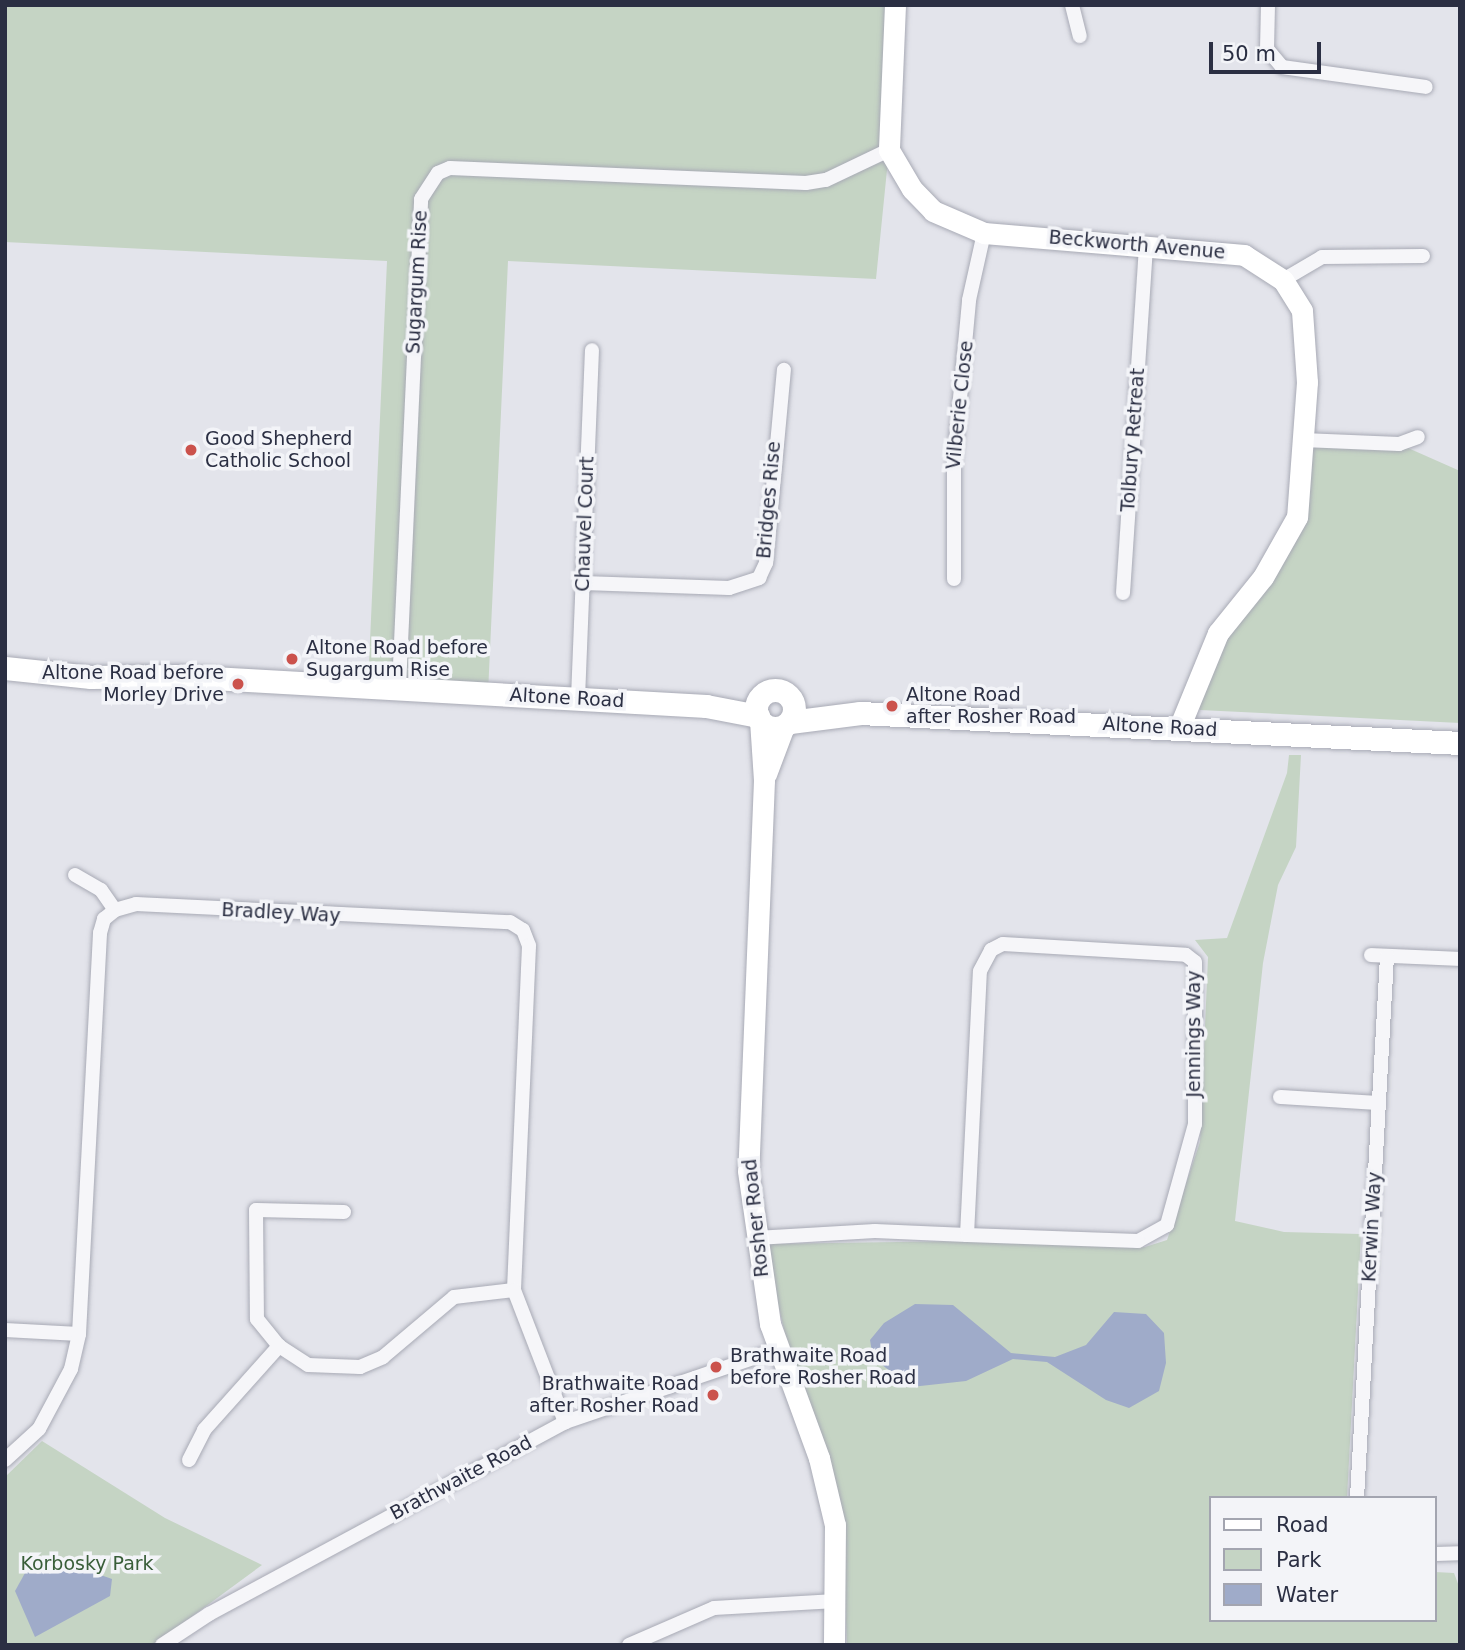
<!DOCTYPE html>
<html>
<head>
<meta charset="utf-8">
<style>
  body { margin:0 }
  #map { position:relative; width:1465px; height:1650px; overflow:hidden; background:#e3e4eb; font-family:"DejaVu Sans",sans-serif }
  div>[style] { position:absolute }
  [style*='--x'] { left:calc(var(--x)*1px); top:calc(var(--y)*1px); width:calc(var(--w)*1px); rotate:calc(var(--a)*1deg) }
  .green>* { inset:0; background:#c5d4c4 }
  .water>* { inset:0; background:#9fabc9 }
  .roads { filter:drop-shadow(0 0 2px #a8aab5) drop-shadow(0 0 2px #a8aab5) }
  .street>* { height:14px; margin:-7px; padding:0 7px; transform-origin:7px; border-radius:7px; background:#f6f6f9 }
  .secondary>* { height:21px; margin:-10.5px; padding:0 10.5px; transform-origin:10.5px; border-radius:10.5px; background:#fff }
  .primary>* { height:23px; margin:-11.5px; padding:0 11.5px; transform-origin:11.5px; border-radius:11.5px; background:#fff }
  .primary>.ring { margin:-11.5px; padding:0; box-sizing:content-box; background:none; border:23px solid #fff; border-radius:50% }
  .dots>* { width:19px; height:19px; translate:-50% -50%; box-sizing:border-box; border:4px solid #f3f4f8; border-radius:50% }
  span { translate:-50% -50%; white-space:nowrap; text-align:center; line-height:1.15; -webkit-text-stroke:7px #f3f4f8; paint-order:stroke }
  .street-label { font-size:19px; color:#2b2f43 }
  .poi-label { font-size:19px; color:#2b2f43 }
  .left { translate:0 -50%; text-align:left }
  .right { translate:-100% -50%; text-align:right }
  .park-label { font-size:19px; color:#395e39 }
  .frame { position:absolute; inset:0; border:7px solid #2b2f43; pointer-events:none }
  .legend { position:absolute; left:1209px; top:1496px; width:228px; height:126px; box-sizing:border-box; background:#f3f4f8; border:2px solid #a3a5b0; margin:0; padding:9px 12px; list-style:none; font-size:21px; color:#2b2f43 }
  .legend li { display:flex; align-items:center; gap:14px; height:35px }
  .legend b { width:35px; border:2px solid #a3a5b0 }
  .scale { position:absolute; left:1209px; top:42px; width:112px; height:32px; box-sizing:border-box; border:4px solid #2b2f43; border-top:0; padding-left:9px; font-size:21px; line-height:24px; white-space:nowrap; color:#2b2f43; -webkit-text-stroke:5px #f3f4f8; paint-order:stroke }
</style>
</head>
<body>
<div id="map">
  <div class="green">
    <i style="clip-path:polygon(5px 5px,895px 5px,889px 150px,876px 279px,508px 261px,488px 693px,368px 686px,387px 261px,5px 242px)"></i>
    <i style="clip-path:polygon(1303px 440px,1399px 444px,1460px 471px,1460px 723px,1200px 710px,1198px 688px,1218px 633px,1281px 550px)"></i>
    <i style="clip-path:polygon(1289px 755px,1301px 755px,1296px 847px,1278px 885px,1263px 963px,1235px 1221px,1284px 1232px,1361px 1234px,1347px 1498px,1211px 1498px,1211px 1620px,1435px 1620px,1435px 1572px,1454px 1573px,1460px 1589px,1460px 1645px,847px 1645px,842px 1525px,790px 1355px,764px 1244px,966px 1241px,1145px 1247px,1167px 1240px,1200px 1142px,1208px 957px,1195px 940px,1227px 938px,1287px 773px)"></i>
    <i style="clip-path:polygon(42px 1441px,165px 1518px,262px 1565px,153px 1645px,5px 1645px,5px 1477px)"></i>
  </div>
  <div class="water">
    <i style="clip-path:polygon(915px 1304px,953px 1305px,1011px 1353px,1055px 1357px,1086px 1345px,1114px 1312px,1146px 1314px,1164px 1333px,1166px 1363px,1159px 1391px,1129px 1408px,1106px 1400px,1047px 1362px,1013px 1359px,966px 1381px,911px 1387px,873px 1358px,870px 1340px,884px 1323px)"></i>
    <i style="clip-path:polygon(47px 1556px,112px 1579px,110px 1596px,35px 1637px,15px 1591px,30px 1564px)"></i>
  </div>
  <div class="roads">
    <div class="street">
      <i style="--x:1072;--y:5;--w:32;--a:76"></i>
      <i style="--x:1268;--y:5;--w:44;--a:91.3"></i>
      <i style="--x:1267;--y:49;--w:23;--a:50"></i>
      <i style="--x:1282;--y:67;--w:145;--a:7.9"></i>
      <i style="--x:1283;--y:280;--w:45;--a:-30.5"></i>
      <i style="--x:1322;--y:257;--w:101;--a:-0.6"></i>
      <i style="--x:1303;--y:440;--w:96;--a:2.4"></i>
      <i style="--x:1399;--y:444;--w:20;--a:-20"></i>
      <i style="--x:954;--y:579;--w:116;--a:-90"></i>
      <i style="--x:954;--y:463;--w:164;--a:-84.7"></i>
      <i style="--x:969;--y:300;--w:69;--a:-77.4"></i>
      <i style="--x:583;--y:583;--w:146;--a:2"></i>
      <i style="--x:729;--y:588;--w:32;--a:-18"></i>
      <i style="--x:759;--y:578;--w:17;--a:-65"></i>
      <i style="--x:766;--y:563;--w:194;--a:-84.7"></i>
      <i style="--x:1123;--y:593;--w:349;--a:-86.2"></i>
      <i style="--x:399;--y:687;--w:488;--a:-87.4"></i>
      <i style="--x:421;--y:199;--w:31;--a:-57"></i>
      <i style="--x:438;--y:173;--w:13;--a:-23"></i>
      <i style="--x:450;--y:168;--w:356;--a:2.4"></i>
      <i style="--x:806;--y:183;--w:20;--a:-9"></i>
      <i style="--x:826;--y:180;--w:70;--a:-25.5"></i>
      <i style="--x:578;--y:698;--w:348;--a:-87.7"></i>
      <i style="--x:75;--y:875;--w:30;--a:30"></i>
      <i style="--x:101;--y:890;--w:24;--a:55"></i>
      <i style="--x:1371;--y:955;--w:89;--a:2.6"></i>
      <i style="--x:1280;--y:1097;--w:99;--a:3.5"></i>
      <i style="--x:344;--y:1212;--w:88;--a:-178.7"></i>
      <i style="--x:256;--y:1210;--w:109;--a:89.5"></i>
      <i style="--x:257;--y:1319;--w:35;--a:51"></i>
      <i style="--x:279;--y:1346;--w:35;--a:33"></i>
      <i style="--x:308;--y:1365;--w:52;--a:2.2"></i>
      <i style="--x:360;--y:1367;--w:25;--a:-23"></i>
      <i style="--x:383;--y:1357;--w:93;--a:-40.2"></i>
      <i style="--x:454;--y:1297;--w:60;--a:-6.7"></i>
      <i style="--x:756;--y:1238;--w:119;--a:-3.4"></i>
      <i style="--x:875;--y:1231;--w:92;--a:2.5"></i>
      <i style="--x:967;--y:1235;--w:264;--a:-87.2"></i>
      <i style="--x:980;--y:971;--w:24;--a:-62"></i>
      <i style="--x:991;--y:950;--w:13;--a:-27"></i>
      <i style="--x:1003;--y:944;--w:183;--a:3.4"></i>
      <i style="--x:1186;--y:955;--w:11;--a:38"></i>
      <i style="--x:1195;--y:962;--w:162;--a:90"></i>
      <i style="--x:1195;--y:1124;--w:105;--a:105.5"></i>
      <i style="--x:1167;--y:1225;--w:33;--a:151"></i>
      <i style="--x:1138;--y:1241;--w:171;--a:-178"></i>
      <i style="--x:5;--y:1330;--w:74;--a:3.1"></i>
      <i style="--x:5;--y:1460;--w:46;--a:-42.4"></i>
      <i style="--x:39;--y:1429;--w:68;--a:-61.9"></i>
      <i style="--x:71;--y:1369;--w:36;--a:-77"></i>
      <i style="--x:79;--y:1334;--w:402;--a:-87"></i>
      <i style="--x:100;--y:933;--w:15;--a:-74"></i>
      <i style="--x:104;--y:919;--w:14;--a:-39"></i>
      <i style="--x:115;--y:910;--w:22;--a:-16"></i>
      <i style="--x:136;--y:904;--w:374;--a:2.8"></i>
      <i style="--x:510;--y:922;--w:15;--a:32"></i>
      <i style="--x:523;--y:930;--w:17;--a:69"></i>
      <i style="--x:529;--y:946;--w:344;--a:92.5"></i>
      <i style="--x:514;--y:1290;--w:142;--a:68.9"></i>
      <i style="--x:189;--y:1460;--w:34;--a:-63"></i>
      <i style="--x:204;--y:1430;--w:113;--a:-48.2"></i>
      <i style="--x:1357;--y:1498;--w:543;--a:-86.83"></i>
      <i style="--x:1435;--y:1554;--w:25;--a:-2"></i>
      <i style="--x:162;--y:1645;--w:56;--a:-33.4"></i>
      <i style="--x:209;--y:1614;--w:404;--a:-28.3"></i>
      <i style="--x:565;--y:1422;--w:224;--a:-18.8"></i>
      <i style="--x:629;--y:1645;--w:93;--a:-23.5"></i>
      <i style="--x:714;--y:1608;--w:122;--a:-3.3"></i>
    </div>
    <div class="secondary">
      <i style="--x:895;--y:5;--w:145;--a:92.4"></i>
      <i style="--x:889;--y:150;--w:45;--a:59.5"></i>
      <i style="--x:912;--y:189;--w:30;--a:46"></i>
      <i style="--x:933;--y:211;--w:56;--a:23.3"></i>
      <i style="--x:984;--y:233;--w:261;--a:4.8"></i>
      <i style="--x:1244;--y:255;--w:46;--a:32.7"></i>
      <i style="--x:1283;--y:280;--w:36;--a:58"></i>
      <i style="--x:1302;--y:311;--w:71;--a:86"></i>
      <i style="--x:1307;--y:382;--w:135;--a:94.2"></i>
      <i style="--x:1297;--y:517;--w:69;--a:119.5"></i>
      <i style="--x:1263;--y:577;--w:72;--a:128.8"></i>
      <i style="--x:1218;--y:633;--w:103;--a:112.3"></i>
      <i style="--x:760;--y:720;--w:60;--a:86.2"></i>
      <i style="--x:764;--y:780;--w:391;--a:92.3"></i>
      <i style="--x:748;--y:1171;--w:155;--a:81.8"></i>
      <i style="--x:770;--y:1324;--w:143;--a:69.9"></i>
      <i style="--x:819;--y:1458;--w:69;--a:76.6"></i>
      <i style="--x:835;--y:1525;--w:120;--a:90.5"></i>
      <i style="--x:766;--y:774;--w:51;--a:-69.4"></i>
    </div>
    <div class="primary">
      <i style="--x:5;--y:668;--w:86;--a:6"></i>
      <i style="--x:91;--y:677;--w:86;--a:-0.7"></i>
      <i style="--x:177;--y:676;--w:530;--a:3.25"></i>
      <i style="--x:706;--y:706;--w:53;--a:10.9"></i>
      <i class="ring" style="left:756px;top:690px;width:15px;height:15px"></i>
      <i style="--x:790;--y:722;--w:71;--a:-7.3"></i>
      <i style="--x:860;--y:713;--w:601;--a:2.86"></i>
    </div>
  </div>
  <div class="dots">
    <i style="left:191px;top:450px;background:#cb524c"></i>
    <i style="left:292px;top:659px;background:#cb524c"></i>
    <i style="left:238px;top:684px;background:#cb524c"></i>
    <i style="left:892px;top:706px;background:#cb524c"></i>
    <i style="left:716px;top:1367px;background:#cb524c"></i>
    <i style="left:713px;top:1395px;background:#cb524c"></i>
  </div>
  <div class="street-label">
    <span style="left:1137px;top:245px;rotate:5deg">Beckworth Avenue</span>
    <span style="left:417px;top:282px;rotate:-87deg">Sugargum Rise</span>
    <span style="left:960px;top:405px;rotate:-84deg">Vilberie Close</span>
    <span style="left:1133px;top:440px;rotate:-86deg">Tolbury Retreat</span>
    <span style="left:769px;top:500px;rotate:-85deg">Bridges Rise</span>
    <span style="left:585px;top:524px;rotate:-88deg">Chauvel Court</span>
    <span style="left:567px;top:698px;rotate:3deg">Altone Road</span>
    <span style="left:1160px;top:727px;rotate:3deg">Altone Road</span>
    <span style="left:281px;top:913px;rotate:3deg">Bradley Way</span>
    <span style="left:1194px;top:1034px;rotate:-90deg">Jennings Way</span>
    <span style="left:756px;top:1218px;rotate:-96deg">Rosher Road</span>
    <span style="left:1372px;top:1227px;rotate:-87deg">Kerwin Way</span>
    <span style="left:461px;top:1478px;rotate:-28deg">Brathwaite Road</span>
  </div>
  <div class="poi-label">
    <span class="left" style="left:205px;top:450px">Good Shepherd<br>Catholic School</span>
    <span class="left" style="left:306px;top:659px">Altone Road before<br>Sugargum Rise</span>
    <span class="right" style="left:224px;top:684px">Altone Road before<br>Morley Drive</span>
    <span class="left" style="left:906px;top:706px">Altone Road<br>after Rosher Road</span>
    <span class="left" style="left:730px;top:1367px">Brathwaite Road<br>before Rosher Road</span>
    <span class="right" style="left:699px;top:1395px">Brathwaite Road<br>after Rosher Road</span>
  </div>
  <div class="park-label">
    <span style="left:87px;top:1564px">Korbosky Park</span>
  </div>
  <div class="frame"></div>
  <ul class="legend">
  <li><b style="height:9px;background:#fff"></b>Road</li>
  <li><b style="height:19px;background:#c5d4c4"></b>Park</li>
  <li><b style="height:19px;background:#9fabc9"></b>Water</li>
  </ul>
  <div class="scale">50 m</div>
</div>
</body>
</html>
